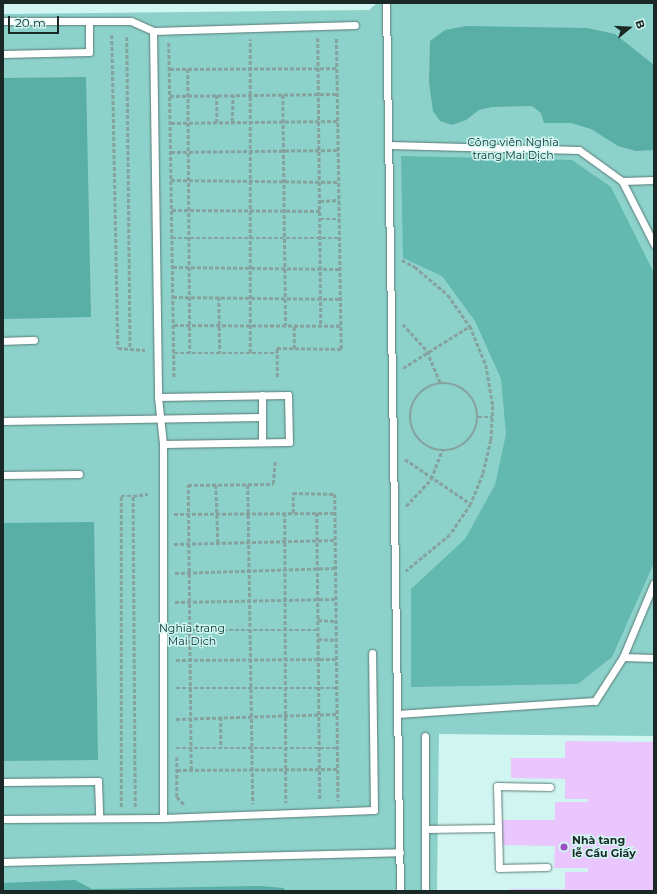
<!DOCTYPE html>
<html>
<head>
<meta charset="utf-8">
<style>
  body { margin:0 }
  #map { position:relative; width:657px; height:894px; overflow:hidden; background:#d1f6f1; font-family:Montserrat,sans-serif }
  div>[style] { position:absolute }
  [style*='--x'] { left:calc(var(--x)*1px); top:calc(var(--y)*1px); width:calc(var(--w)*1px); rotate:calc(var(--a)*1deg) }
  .green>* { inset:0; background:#8cd2cb }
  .forest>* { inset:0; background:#63b8af }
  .water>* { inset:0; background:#59aea6 }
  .building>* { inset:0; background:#eac6fe }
  .path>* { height:2.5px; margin-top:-1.25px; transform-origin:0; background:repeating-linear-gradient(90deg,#86a29e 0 4px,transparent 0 6px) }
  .path>.ring { margin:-1.25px; padding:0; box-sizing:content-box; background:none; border:2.5px solid #86a29e; border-radius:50% }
  .roads { filter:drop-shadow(0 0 1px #597a76) drop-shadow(0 0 1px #597a76) }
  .service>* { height:7px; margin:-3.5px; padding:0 3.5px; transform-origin:3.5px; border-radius:3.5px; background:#fff }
  .dots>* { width:11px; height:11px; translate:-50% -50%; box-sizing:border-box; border:2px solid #d1f6f1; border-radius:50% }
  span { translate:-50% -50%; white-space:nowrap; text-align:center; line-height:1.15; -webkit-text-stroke:3px #d1f6f1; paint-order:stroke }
  .park-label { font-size:11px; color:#05302d }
  .poi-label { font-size:11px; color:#1a2826; font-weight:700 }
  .left { translate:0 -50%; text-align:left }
  .frame { position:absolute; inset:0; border:4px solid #1a2826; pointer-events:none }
  .north { position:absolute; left:609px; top:8px; width:40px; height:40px; -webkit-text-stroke:3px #d1f6f1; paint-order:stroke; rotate:72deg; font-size:11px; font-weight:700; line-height:16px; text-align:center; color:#1a2826 }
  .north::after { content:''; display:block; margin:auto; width:14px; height:18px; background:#1a2826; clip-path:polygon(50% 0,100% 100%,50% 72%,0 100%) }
  .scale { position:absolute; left:8px; top:16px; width:51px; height:18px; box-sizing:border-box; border:2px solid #1a2826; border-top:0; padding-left:5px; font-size:12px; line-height:14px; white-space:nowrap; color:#1a2826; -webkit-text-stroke:3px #d1f6f1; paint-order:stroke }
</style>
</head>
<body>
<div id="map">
  <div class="green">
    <i style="clip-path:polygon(377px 3px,654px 3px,654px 736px,439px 734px,437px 891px,3px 891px,3px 14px,369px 10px)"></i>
  </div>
  <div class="forest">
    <i style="clip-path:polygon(401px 156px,572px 160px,611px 187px,654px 273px,654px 563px,612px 657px,578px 684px,411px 687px,411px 589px,465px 539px,495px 485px,506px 434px,501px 379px,475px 321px,442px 276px,403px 258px)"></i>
  </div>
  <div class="water">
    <i style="clip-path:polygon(466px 26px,587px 28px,615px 34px,654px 65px,654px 150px,636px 151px,618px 146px,591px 129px,571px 123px,544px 123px,541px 113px,532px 106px,492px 107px,479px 110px,466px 120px,452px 125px,440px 121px,433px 111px,429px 83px,430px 41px,445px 30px)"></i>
    <i style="clip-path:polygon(86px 77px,91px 317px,3px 319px,3px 78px)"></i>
    <i style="clip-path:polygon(94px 522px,98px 760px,3px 761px,3px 523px)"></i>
    <i style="clip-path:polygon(75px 880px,92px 889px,260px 886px,284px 888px,285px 891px,3px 891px,3px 883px)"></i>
  </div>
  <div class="building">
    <i style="clip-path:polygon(565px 741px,654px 742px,654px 891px,510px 891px,510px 889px,565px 889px,565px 872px,588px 872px,588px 868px,554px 868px,555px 846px,500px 845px,500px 820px,555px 820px,555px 802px,588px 802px,588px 799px,565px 799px,565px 779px,511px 778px,511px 758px,565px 758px)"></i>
  </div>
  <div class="path">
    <i style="--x:112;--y:35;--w:313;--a:88.9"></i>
    <i style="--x:118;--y:348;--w:27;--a:4"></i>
    <i style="--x:127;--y:37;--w:311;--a:89.4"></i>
    <i style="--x:318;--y:38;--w:287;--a:89.4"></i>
    <i style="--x:169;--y:43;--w:335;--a:89.1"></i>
    <i style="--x:170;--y:69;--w:166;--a:-0.3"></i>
    <i style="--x:188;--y:69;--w:284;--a:89.6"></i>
    <i style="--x:217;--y:95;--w:27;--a:90"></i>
    <i style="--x:283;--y:95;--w:231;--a:89.3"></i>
    <i style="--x:170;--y:96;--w:167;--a:-0.7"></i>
    <i style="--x:232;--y:122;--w:27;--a:-88"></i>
    <i style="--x:171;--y:123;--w:166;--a:-0.7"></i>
    <i style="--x:171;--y:152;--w:167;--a:-0.7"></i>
    <i style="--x:171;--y:180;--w:167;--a:0.7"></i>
    <i style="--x:320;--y:201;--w:19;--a:-3"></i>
    <i style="--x:172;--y:210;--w:148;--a:0.4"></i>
    <i style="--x:320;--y:219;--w:19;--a:0"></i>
    <i style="--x:172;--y:238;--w:167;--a:0"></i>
    <i style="--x:402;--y:260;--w:15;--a:28"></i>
    <i style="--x:415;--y:267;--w:43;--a:40.3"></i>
    <i style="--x:448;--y:295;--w:38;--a:55"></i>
    <i style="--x:470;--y:326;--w:42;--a:67.7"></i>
    <i style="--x:486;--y:365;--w:42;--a:80.3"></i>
    <i style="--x:493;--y:406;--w:34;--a:93"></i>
    <i style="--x:491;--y:440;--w:35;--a:103"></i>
    <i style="--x:483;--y:474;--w:32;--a:112"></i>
    <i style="--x:471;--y:504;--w:37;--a:124"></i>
    <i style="--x:450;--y:535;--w:57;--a:140.7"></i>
    <i style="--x:173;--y:267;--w:167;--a:0.7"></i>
    <i style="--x:173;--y:297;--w:167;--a:0.7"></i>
    <i style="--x:219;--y:297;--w:56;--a:89"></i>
    <i style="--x:403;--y:324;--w:36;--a:48"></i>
    <i style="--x:427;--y:351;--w:34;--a:67"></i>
    <i style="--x:174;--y:325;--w:166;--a:0.3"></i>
    <i style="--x:294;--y:349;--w:23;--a:-90"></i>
    <i style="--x:174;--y:353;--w:103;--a:0"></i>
    <i style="--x:250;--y:353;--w:314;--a:-90"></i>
    <i style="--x:403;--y:368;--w:79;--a:-32.1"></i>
    <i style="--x:277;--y:377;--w:29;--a:-90"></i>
    <i style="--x:277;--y:348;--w:64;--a:0.9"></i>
    <i style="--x:341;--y:349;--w:312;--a:-90.9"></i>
    <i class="ring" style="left:410px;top:383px;width:65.5px;height:65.5px"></i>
    <i style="--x:478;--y:417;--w:14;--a:0"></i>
    <i style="--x:405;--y:459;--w:80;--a:34.3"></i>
    <i style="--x:216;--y:485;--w:58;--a:88"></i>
    <i style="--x:248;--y:485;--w:319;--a:89.1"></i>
    <i style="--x:406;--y:506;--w:37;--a:-47"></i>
    <i style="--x:431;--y:479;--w:31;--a:-69"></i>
    <i style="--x:285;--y:513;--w:290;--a:89.8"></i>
    <i style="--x:293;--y:513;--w:20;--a:-90"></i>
    <i style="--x:293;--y:493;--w:42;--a:1.4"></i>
    <i style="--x:335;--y:494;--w:307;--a:89.4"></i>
    <i style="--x:317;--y:513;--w:287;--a:89.4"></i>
    <i style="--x:174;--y:514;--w:161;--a:-0.4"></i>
    <i style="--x:174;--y:544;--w:161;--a:-1.4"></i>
    <i style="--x:175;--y:573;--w:160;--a:-1.8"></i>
    <i style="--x:175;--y:602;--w:161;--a:-1.1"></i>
    <i style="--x:318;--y:620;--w:18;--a:3"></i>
    <i style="--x:175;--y:630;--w:143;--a:0"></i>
    <i style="--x:318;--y:639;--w:18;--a:3"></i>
    <i style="--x:176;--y:660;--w:161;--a:-0.4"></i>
    <i style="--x:176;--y:688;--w:161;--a:0"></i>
    <i style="--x:221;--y:717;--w:31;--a:90"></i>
    <i style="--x:176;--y:719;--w:161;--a:-1.8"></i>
    <i style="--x:176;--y:748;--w:162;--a:0"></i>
    <i style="--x:177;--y:757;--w:40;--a:90"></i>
    <i style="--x:177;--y:797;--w:11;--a:45"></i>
    <i style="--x:177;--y:770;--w:161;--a:-0.4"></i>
    <i style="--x:191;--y:770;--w:285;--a:-90.6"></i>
    <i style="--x:188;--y:485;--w:85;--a:-0.7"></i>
    <i style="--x:273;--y:484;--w:23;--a:-85"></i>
    <i style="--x:121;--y:807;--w:311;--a:-90"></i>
    <i style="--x:121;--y:496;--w:12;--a:0"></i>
    <i style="--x:135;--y:807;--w:311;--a:-90.4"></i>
    <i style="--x:133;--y:496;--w:15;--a:-8"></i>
  </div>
  <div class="roads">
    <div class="service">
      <i style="--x:386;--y:3;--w:888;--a:89.1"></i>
      <i style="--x:3;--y:21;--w:128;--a:0"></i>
      <i style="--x:131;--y:21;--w:24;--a:24"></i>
      <i style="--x:153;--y:31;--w:202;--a:-1.7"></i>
      <i style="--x:153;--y:31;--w:366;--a:89.2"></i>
      <i style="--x:158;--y:397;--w:47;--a:83.9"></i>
      <i style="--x:163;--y:444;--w:374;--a:90"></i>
      <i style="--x:3;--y:54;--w:86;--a:-1.3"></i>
      <i style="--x:89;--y:52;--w:31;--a:-90"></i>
      <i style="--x:389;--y:145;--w:190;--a:1.5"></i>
      <i style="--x:579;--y:150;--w:53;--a:35.8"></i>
      <i style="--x:622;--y:181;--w:32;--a:-2"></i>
      <i style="--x:622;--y:181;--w:71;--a:63.1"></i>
      <i style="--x:3;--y:341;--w:31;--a:-2"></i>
      <i style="--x:262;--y:395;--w:47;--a:90"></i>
      <i style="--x:158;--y:397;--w:130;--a:-0.9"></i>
      <i style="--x:288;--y:395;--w:47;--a:88.8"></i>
      <i style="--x:289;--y:442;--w:126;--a:179.1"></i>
      <i style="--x:3;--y:421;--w:259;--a:-0.9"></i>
      <i style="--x:3;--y:475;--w:76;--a:-0.8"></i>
      <i style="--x:623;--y:657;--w:80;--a:-67.3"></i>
      <i style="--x:397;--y:714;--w:198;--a:-3.8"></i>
      <i style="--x:595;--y:701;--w:52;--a:-57.5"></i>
      <i style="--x:623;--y:657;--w:31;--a:2"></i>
      <i style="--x:425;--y:736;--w:155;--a:90"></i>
      <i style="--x:3;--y:782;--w:95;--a:-0.6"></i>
      <i style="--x:98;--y:781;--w:36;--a:88"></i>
      <i style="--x:3;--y:819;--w:160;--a:-0.4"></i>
      <i style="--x:163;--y:818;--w:211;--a:-2.2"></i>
      <i style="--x:374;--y:810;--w:157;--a:-90.7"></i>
      <i style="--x:425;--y:829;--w:72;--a:-0.8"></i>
      <i style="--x:3;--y:862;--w:397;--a:-1.4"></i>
      <i style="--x:547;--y:867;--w:48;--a:178.8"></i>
      <i style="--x:499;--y:868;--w:82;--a:-91.4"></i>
      <i style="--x:497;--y:786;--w:53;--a:1.1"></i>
    </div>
  </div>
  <div class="dots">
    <i style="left:564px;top:847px;background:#9c4fc1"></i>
  </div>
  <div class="park-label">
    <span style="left:513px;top:149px">Công viên Nghĩa<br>trang Mai Dịch</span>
    <span style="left:192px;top:635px">Nghĩa trang<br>Mai Dịch</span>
  </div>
  <div class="poi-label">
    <span class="left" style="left:572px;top:847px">Nhà tang<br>lễ Cầu Giấy</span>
  </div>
  <div class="frame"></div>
  <div class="north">B</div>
  <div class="scale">20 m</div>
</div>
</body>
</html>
